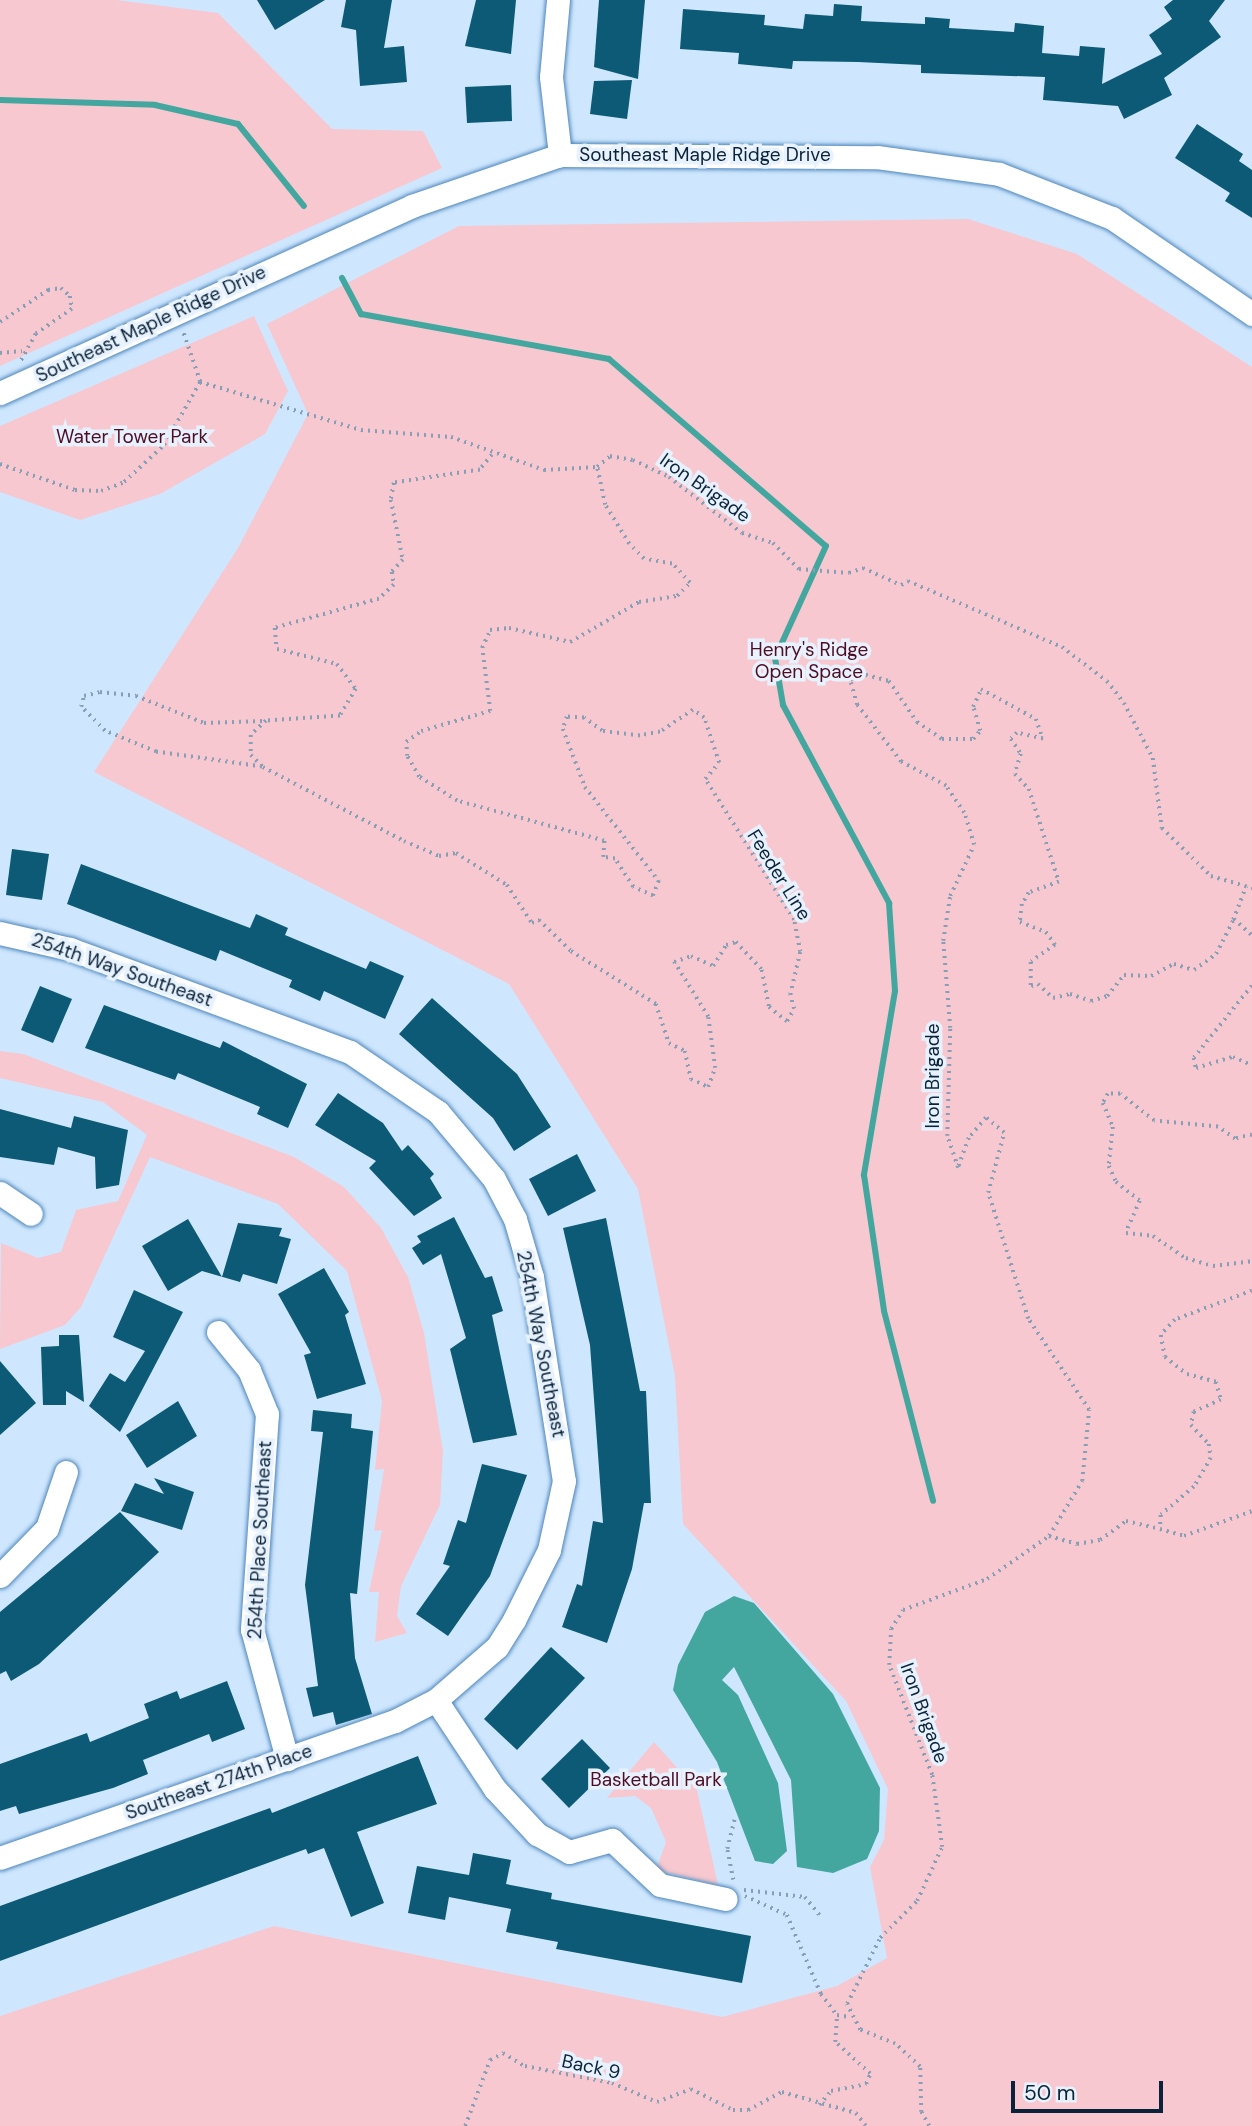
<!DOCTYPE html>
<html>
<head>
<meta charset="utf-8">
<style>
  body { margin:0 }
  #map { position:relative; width:1252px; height:2126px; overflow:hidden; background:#cfe7fe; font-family:"DM Sans",sans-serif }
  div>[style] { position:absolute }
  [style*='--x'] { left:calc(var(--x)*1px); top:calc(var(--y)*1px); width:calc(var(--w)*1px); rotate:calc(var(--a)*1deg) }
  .green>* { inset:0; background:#f7c8cf }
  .water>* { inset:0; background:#43a79f }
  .stream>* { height:6px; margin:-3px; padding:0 3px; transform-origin:3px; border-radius:3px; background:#43a79f }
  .building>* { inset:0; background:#0c5a75 }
  .path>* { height:3.5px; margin-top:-1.75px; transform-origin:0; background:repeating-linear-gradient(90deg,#879fb6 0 2px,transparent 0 7px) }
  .roads { filter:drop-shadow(0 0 2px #4c85bb) drop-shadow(0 0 2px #4c85bb) }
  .minor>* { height:23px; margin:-11.5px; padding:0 11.5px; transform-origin:11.5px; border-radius:11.5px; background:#fff }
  span { translate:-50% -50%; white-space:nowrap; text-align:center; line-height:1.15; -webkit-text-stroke:7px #e7f2fe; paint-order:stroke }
  .street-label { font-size:19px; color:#0b2339 }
  .park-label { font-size:19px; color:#500c21 }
  .scale { position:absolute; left:1011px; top:2081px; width:152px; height:32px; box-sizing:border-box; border:4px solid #0b2339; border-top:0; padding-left:9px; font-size:21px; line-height:24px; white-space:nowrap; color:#0b2339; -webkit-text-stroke:5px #e7f2fe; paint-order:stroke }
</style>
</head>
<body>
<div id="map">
  <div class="green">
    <i style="clip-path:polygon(0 0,116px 0,218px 13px,332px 129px,423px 131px,442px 168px,0 366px)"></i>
    <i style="clip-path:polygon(968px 219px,1077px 254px,1252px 367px,1252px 2126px,0 2126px,0 2016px,274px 1926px,722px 2017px,837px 1986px,887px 1958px,870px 1867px,884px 1840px,888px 1789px,846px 1701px,683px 1524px,675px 1376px,638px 1189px,509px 984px,94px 772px,238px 548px,308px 414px,267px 324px,459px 226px)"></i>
    <i style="clip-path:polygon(254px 316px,288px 391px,265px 434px,160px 494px,80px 520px,0 492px,0 426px)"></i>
    <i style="clip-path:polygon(0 1051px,23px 1054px,294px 1157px,344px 1187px,381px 1228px,408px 1277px,424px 1333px,443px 1451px,440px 1505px,401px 1586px,397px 1616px,407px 1633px,375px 1642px,379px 1592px,369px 1592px,382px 1530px,374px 1531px,384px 1469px,375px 1470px,382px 1401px,347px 1271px,278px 1204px,150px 1157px,81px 1307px,65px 1325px,0 1349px,1px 1243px,38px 1258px,61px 1252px,76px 1210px,118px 1201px,147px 1135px,103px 1102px,0 1078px)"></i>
    <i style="clip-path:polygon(654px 1742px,697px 1790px,718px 1885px,656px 1870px,666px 1842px,651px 1808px,635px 1796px,607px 1798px)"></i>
  </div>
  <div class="water">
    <i style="clip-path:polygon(734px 1596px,754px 1603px,833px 1694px,880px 1788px,879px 1831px,867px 1859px,833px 1873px,797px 1867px,791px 1780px,734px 1667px,722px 1680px,738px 1695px,778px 1783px,787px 1851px,773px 1864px,755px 1861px,717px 1762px,673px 1690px,678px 1665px,705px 1612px)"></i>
  </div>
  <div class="stream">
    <i style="--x:0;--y:100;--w:155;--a:1.8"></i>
    <i style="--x:155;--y:105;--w:85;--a:12.9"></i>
    <i style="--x:238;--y:124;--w:105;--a:51.2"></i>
    <i style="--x:342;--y:278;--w:41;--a:62.2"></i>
    <i style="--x:361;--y:314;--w:252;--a:10.3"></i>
    <i style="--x:609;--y:359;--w:286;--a:40.8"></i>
    <i style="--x:826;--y:546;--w:123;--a:114.5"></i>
    <i style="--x:775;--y:658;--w:48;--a:80.3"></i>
    <i style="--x:783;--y:705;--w:225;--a:61.8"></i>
    <i style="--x:889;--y:903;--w:88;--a:86.1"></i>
    <i style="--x:895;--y:991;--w:187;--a:99.6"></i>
    <i style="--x:864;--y:1175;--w:137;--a:81.6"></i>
    <i style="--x:884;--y:1311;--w:196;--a:75.5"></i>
  </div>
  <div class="building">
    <i style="clip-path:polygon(257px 0,325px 0,275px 30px)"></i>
    <i style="clip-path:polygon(346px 0,392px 0,384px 48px,404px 46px,407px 82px,360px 86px,356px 30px,341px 27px)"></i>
    <i style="clip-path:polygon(476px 0,516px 0,511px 54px,465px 46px)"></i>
    <i style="clip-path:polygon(599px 0,645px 0,638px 79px,594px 67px)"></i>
    <i style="clip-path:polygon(1173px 0,1225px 0,1209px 21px,1221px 37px,1164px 78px,1172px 95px,1124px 119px,1118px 106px,1043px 100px,1045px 77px,921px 73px,921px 65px,858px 62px,793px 61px,792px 69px,738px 64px,739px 53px,680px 49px,683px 9px,765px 15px,764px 25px,803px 29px,805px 14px,833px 16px,834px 4px,862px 6px,861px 21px,925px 24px,925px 17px,950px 19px,949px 28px,1014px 32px,1015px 23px,1044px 26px,1042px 53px,1079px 56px,1080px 46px,1105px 48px,1102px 84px,1162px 54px,1149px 35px,1172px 19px,1164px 7px)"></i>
    <i style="clip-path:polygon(632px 80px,627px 119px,590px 114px,594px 81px)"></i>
    <i style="clip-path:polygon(511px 85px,512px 121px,467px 123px,465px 87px)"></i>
    <i style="clip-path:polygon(1197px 124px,1243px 154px,1239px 161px,1252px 170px,1252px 218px,1225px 201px,1230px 193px,1175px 158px)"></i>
    <i style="clip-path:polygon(12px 849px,49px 854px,42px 900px,6px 895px)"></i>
    <i style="clip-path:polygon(81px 864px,250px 928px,256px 914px,288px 928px,285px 935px,366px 969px,370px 961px,404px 976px,385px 1019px,324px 991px,320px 1001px,289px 987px,292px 980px,220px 950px,216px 961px,67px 904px)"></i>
    <i style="clip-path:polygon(40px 986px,72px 999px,53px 1043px,21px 1030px)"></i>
    <i style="clip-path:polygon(432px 998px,517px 1074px,551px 1127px,514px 1151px,493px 1118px,399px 1034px)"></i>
    <i style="clip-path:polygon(104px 1005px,220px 1048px,223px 1041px,307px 1084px,288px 1128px,257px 1114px,260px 1107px,178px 1073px,175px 1080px,85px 1048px)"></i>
    <i style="clip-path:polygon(338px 1093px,383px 1123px,402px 1151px,408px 1145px,434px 1174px,430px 1178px,442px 1198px,414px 1216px,369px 1168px,376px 1161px,315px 1125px)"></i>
    <i style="clip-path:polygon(0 1109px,71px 1128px,74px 1116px,128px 1130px,119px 1185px,96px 1189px,95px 1157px,58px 1147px,54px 1165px,0 1157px)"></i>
    <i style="clip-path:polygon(577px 1154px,596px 1191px,548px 1216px,529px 1179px)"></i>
    <i style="clip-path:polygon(454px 1217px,485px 1278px,492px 1276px,503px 1311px,492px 1315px,517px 1435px,473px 1443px,450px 1349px,466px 1338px,441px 1254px,423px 1265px,412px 1248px,421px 1242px,417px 1236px)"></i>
    <i style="clip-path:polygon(606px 1218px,640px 1391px,646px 1391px,651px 1503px,644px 1503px,632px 1569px,607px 1643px,562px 1627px,577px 1584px,582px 1586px,593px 1521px,603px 1523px,590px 1345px,563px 1228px)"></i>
    <i style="clip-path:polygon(188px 1219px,222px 1277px,238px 1223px,282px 1228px,279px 1236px,291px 1239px,277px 1284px,243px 1274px,240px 1282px,202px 1271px,168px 1291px,142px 1246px)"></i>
    <i style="clip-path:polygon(324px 1268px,349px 1312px,345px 1315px,366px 1384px,317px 1399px,304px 1355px,311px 1353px,278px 1294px)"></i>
    <i style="clip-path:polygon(134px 1290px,183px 1312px,120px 1432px,89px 1406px,110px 1373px,125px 1382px,145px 1351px,113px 1337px)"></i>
    <i style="clip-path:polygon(59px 1335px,79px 1335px,84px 1402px,66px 1391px,66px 1405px,43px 1405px,41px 1347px,59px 1346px)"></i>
    <i style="clip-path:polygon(0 1361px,36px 1403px,0 1435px)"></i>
    <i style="clip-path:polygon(178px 1401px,197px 1436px,147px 1468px,126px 1435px)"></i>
    <i style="clip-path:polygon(313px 1410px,352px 1414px,351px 1428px,373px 1431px,357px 1594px,350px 1593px,355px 1658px,372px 1714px,336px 1725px,333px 1712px,313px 1717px,306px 1688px,318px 1686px,305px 1585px,323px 1432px,311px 1431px)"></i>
    <i style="clip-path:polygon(482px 1464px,527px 1475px,490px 1576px,448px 1636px,416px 1614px,450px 1566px,443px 1564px,458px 1520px,466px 1523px)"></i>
    <i style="clip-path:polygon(154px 1478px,194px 1492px,182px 1530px,121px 1511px,135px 1483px,164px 1494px)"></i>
    <i style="clip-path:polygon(120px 1512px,159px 1552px,39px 1664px,11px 1681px,6px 1671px,0 1674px,0 1612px)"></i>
    <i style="clip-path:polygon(551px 1647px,585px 1678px,517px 1750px,484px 1719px)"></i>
    <i style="clip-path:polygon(227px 1681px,245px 1729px,212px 1742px,209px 1734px,143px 1760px,148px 1774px,113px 1788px,19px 1814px,16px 1806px,0 1811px,0 1764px,87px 1733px,90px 1742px,149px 1718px,144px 1704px,177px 1691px,180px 1699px)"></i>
    <i style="clip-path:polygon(582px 1739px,610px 1768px,569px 1808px,541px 1779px)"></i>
    <i style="clip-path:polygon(418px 1756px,437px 1804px,357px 1832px,384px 1903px,351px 1917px,324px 1848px,308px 1854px,306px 1849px,0 1961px,0 1906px,270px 1808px,272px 1813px)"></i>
    <i style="clip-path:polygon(473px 1853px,511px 1860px,506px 1884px,552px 1893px,551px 1899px,751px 1936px,742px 1983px,556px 1949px,558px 1942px,506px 1932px,511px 1909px,449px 1897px,445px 1920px,408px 1913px,417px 1866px,469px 1875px)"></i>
  </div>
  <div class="path">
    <i style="--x:0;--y:322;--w:58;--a:-33.7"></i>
    <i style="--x:48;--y:290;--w:13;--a:-9"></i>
    <i style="--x:61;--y:288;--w:12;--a:42"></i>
    <i style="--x:70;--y:296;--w:13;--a:81"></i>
    <i style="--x:72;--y:309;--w:44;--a:145.2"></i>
    <i style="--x:36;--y:334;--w:31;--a:119"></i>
    <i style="--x:0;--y:353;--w:22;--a:-5"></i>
    <i style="--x:200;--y:382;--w:168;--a:16.6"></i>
    <i style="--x:361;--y:430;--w:90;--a:4.4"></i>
    <i style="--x:451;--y:437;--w:99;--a:19.5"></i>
    <i style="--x:544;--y:470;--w:53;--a:-3.2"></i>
    <i style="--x:597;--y:467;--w:17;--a:-40"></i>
    <i style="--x:610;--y:456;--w:23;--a:10"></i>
    <i style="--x:633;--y:460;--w:40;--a:25"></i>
    <i style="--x:669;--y:477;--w:92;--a:37.5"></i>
    <i style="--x:742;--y:533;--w:33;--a:18"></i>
    <i style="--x:773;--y:543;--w:37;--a:45"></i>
    <i style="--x:799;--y:569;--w:50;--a:4.6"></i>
    <i style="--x:849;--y:573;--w:15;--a:-20"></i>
    <i style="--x:863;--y:568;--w:42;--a:24.1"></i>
    <i style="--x:901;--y:585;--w:8;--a:-30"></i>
    <i style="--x:908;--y:581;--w:168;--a:23.2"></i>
    <i style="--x:1062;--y:647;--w:56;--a:37.1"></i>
    <i style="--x:1107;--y:681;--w:28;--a:52"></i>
    <i style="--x:1124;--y:703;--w:62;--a:62.2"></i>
    <i style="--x:1153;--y:758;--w:71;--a:82.7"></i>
    <i style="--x:1162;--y:828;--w:69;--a:44.4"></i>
    <i style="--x:1211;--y:876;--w:43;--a:16.3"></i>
    <i style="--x:492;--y:455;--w:19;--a:129"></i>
    <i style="--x:480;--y:470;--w:87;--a:171.4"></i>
    <i style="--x:394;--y:483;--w:17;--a:100"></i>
    <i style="--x:391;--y:500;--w:61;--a:78.7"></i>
    <i style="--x:403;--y:560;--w:16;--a:133"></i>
    <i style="--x:392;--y:572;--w:13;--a:81"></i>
    <i style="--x:394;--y:585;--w:21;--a:137"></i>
    <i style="--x:379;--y:599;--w:108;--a:164.4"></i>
    <i style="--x:275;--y:628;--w:21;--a:85"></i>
    <i style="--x:277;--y:649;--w:62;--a:14"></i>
    <i style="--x:337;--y:664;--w:31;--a:53"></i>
    <i style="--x:356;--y:689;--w:31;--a:121"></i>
    <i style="--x:340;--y:716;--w:74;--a:176.1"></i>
    <i style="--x:266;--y:721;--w:21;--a:137"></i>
    <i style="--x:251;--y:735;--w:20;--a:90"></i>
    <i style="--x:251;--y:755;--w:17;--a:45"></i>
    <i style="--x:263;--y:767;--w:159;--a:27.7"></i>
    <i style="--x:404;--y:841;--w:38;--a:23"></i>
    <i style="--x:439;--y:856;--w:17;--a:-10"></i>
    <i style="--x:456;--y:853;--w:60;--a:32.1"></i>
    <i style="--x:507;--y:885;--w:45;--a:56.7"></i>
    <i style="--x:532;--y:923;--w:8;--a:-23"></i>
    <i style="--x:539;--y:920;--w:45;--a:44.1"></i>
    <i style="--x:571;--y:951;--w:100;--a:31.9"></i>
    <i style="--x:656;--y:1004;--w:41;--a:71.6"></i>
    <i style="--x:669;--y:1043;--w:18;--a:27"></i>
    <i style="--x:685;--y:1051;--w:29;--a:78"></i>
    <i style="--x:691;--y:1079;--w:19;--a:25"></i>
    <i style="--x:708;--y:1087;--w:20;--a:-70"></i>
    <i style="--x:715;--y:1068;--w:51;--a:-97.8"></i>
    <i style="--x:708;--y:1017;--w:65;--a:-121.7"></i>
    <i style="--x:674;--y:962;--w:18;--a:-19"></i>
    <i style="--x:691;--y:956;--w:24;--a:24"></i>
    <i style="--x:713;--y:966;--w:25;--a:-58"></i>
    <i style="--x:726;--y:945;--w:10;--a:-17"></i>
    <i style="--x:736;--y:942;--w:38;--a:47"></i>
    <i style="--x:762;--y:970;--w:38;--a:79"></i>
    <i style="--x:769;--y:1007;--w:23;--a:38"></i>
    <i style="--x:787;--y:1021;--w:14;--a:-60"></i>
    <i style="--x:794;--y:1009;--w:15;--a:-106"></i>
    <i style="--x:790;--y:995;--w:44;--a:-76.9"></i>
    <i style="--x:800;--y:952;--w:33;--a:-101"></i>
    <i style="--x:794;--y:920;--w:167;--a:-122.3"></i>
    <i style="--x:705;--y:779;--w:21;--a:-49"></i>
    <i style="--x:719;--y:763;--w:47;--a:-108.4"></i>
    <i style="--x:704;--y:718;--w:14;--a:-144"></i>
    <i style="--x:693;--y:710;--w:40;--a:146"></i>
    <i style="--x:660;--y:732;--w:20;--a:169"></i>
    <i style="--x:640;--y:736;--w:38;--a:-173"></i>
    <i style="--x:602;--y:731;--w:22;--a:-144"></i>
    <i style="--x:584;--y:718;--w:17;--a:-177"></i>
    <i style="--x:567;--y:717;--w:13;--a:108"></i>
    <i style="--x:563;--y:729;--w:62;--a:69.2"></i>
    <i style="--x:585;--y:787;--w:120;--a:51.8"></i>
    <i style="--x:659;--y:881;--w:16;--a:112"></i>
    <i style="--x:653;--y:896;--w:22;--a:-156"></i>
    <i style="--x:633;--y:887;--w:33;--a:-123"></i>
    <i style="--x:615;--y:859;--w:12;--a:-171"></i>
    <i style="--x:603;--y:857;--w:16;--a:-86"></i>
    <i style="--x:604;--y:841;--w:152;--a:-164.8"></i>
    <i style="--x:457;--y:801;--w:45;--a:-147.7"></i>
    <i style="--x:419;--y:777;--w:24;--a:-120"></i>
    <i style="--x:407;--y:756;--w:14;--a:-94"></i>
    <i style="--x:406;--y:742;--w:19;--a:-36"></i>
    <i style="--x:421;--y:731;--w:72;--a:-16.2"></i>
    <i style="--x:490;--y:711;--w:64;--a:-97.2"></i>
    <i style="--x:482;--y:648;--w:20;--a:-66"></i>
    <i style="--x:490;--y:630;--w:19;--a:-6"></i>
    <i style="--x:509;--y:628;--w:63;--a:12.9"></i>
    <i style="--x:570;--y:642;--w:80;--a:-30.1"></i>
    <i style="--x:639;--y:602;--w:38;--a:-9"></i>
    <i style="--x:677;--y:596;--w:18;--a:-45"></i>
    <i style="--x:690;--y:583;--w:26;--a:-133"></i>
    <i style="--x:672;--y:564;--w:28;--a:-170"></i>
    <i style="--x:644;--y:559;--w:21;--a:-135"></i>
    <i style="--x:629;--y:544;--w:46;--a:-121.6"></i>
    <i style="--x:605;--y:505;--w:39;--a:-102"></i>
    <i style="--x:0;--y:464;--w:79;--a:19.1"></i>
    <i style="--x:75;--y:490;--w:26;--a:2"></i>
    <i style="--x:101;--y:491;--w:25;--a:-21"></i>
    <i style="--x:124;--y:482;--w:54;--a:-42.8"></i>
    <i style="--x:164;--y:445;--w:73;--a:-60.3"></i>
    <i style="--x:200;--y:382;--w:53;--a:-108.8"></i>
    <i style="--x:262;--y:767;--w:107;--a:-171.9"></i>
    <i style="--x:156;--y:752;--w:55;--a:-157.6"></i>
    <i style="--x:105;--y:731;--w:34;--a:-135"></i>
    <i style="--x:81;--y:707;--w:11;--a:-75"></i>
    <i style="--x:84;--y:696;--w:16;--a:-14"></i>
    <i style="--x:100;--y:692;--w:36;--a:6"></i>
    <i style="--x:136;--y:696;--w:73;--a:21.7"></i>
    <i style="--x:204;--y:723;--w:60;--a:-1.9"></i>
    <i style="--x:1233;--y:920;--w:36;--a:-69"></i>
    <i style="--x:1252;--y:986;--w:92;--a:128.9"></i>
    <i style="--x:1194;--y:1058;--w:10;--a:79"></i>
    <i style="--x:1196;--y:1068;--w:39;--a:-17"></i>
    <i style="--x:1233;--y:1057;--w:21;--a:23"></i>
    <i style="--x:1252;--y:1135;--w:17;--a:167"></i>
    <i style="--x:1235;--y:1139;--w:21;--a:-145"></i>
    <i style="--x:1218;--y:1127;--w:64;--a:-174.6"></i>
    <i style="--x:1154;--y:1121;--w:43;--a:-141.5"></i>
    <i style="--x:1120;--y:1094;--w:12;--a:180"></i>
    <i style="--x:1108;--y:1094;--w:10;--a:119"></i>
    <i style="--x:1103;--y:1103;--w:26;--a:67"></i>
    <i style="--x:1113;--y:1127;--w:39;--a:96"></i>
    <i style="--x:1109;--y:1166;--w:17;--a:66"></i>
    <i style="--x:1116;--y:1182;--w:31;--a:38"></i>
    <i style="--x:1140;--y:1201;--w:35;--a:114"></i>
    <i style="--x:1126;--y:1233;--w:27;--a:6"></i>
    <i style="--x:1153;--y:1236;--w:40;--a:34"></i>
    <i style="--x:1186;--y:1258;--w:28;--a:17"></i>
    <i style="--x:1213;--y:1266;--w:39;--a:-7"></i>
    <i style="--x:1252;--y:1291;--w:82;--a:159.4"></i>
    <i style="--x:1175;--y:1320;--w:21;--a:133"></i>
    <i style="--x:1161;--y:1335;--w:22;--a:80"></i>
    <i style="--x:1165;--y:1357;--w:28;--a:38"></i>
    <i style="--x:1187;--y:1374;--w:30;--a:15"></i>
    <i style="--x:1216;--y:1382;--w:19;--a:74"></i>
    <i style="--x:1221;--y:1400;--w:30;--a:156"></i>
    <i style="--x:1194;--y:1412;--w:13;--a:103"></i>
    <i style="--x:1191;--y:1425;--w:26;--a:47"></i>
    <i style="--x:1209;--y:1444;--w:14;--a:82"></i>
    <i style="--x:1211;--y:1458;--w:34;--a:120"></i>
    <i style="--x:1194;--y:1487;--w:43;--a:139.7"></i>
    <i style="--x:1161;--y:1515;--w:14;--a:94"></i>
    <i style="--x:1160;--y:1529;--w:25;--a:16"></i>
    <i style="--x:1184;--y:1536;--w:72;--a:-20.2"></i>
    <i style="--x:1049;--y:1536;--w:29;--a:16"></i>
    <i style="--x:1077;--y:1544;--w:23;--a:-10"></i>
    <i style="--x:1100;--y:1540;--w:32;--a:-36"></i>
    <i style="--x:1126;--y:1521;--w:35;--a:13"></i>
    <i style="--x:733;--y:1880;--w:32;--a:-101"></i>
    <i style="--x:727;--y:1849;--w:30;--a:-76"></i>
    <i style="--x:744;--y:1890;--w:61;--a:6.5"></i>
    <i style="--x:805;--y:1897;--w:26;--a:51"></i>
    <i style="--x:745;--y:1896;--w:46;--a:24.3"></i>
    <i style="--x:787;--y:1915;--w:86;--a:66.7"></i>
    <i style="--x:821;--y:1994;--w:26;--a:53"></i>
    <i style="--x:837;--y:2015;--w:13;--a:9"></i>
    <i style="--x:819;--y:2105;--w:18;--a:-49"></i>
    <i style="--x:831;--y:2091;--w:36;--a:-11"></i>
    <i style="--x:866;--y:2084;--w:11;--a:-68"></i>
    <i style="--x:870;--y:2074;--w:47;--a:-137.6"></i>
    <i style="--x:835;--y:2042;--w:27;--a:-86"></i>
    <i style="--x:465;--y:2126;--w:71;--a:-69.3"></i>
    <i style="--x:490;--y:2060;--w:15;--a:-28"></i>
    <i style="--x:503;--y:2053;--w:26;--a:31"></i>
    <i style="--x:525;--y:2066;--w:89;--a:11.1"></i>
    <i style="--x:612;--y:2083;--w:49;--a:22.9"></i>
    <i style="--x:657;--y:2102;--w:36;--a:-21"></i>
    <i style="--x:691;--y:2089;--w:47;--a:26.6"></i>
    <i style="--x:733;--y:2110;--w:15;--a:0"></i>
    <i style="--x:748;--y:2110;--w:38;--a:-28"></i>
    <i style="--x:782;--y:2092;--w:77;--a:15.8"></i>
    <i style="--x:856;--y:2113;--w:16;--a:52"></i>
    <i style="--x:929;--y:2126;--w:16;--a:-120"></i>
    <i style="--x:921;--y:2112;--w:45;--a:-91.3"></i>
    <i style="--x:920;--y:2067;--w:34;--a:-137"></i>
    <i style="--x:895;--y:2044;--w:38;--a:-158"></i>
    <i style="--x:860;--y:2030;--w:29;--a:-117"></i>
    <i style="--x:847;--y:2004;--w:74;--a:-63.4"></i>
    <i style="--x:880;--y:1938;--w:52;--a:-45"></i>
    <i style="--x:917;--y:1901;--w:60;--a:-65.2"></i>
    <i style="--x:942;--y:1847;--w:73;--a:-97.9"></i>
    <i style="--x:932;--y:1775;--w:118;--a:-111.4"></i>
    <i style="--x:889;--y:1665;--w:36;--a:-87"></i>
    <i style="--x:891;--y:1629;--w:22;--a:-58"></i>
    <i style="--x:903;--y:1610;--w:90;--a:-20.3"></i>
    <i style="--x:987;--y:1579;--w:75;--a:-34.7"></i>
    <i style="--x:1049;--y:1536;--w:64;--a:-59"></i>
    <i style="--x:1082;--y:1481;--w:71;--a:-84.4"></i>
    <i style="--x:1089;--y:1410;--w:110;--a:-123.8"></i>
    <i style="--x:1028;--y:1319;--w:132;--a:-107.6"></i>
    <i style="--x:988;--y:1193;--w:62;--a:-75.1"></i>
    <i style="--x:1004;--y:1133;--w:23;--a:-140"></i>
    <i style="--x:986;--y:1118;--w:26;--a:130"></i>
    <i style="--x:969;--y:1138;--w:32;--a:110"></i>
    <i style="--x:958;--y:1168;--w:34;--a:-109"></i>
    <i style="--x:947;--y:1136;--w:108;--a:-88.4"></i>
    <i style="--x:950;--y:1028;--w:87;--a:-94.6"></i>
    <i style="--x:943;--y:941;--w:46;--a:-81.2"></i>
    <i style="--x:950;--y:896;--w:56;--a:-64.8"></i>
    <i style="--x:974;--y:845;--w:34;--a:-107"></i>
    <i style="--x:964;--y:813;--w:32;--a:-124"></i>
    <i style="--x:946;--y:786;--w:51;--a:-151.9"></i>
    <i style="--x:901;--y:762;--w:72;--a:-127.7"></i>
    <i style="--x:857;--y:705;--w:26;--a:-106"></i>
    <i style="--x:850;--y:680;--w:11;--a:-38"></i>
    <i style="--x:859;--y:673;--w:31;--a:15"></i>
    <i style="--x:889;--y:681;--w:50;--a:55.7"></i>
    <i style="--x:917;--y:722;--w:30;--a:34"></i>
    <i style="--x:942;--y:739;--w:31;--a:0"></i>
    <i style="--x:973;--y:739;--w:11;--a:-49"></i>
    <i style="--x:980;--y:731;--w:25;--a:-106"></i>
    <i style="--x:973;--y:707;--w:20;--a:-66"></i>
    <i style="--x:981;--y:689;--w:63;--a:28.6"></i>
    <i style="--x:1036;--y:719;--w:21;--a:71"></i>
    <i style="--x:1043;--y:739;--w:27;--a:-167"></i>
    <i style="--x:1017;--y:733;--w:8;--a:135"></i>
    <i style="--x:1011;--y:739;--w:18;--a:56"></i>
    <i style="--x:1021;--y:754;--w:21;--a:107"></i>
    <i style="--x:1015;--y:774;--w:21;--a:47"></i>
    <i style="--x:1029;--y:789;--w:98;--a:72.1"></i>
    <i style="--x:1059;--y:882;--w:32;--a:160"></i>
    <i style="--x:1029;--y:893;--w:13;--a:122"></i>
    <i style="--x:1022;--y:904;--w:18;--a:96"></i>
    <i style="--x:1020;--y:922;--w:28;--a:21"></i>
    <i style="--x:1046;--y:932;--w:16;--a:55"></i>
    <i style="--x:1055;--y:945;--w:29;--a:145"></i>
    <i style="--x:1031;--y:962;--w:24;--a:90"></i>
    <i style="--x:1031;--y:986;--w:7;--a:-16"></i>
    <i style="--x:1038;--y:984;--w:21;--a:43"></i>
    <i style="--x:1053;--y:998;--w:17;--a:-13"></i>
    <i style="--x:1070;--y:994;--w:22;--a:18"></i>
    <i style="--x:1091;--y:1001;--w:17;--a:-17"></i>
    <i style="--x:1107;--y:996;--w:27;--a:-51"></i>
    <i style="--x:1124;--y:975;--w:27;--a:2"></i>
    <i style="--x:1151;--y:976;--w:26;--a:-28"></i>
    <i style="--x:1174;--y:964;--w:21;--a:17"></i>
    <i style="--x:1194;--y:970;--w:27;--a:-36"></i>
    <i style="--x:1216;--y:954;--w:39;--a:-63"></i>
    <i style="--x:1234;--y:919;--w:24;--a:42"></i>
  </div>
  <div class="roads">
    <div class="minor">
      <i style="--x:558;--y:0;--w:77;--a:95.2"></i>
      <i style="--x:551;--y:77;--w:79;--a:83.4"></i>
      <i style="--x:0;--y:393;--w:452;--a:-24.4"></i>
      <i style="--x:412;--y:206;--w:157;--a:-19"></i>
      <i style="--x:560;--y:155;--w:317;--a:0.4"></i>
      <i style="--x:877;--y:157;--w:123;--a:7.9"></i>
      <i style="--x:999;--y:174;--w:121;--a:21.3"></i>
      <i style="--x:1112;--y:218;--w:170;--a:34.4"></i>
      <i style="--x:0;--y:933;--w:72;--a:12.9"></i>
      <i style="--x:70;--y:949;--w:298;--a:20.2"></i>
      <i style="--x:350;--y:1052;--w:107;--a:34.3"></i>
      <i style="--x:438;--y:1112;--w:87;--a:50.1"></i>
      <i style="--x:494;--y:1179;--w:45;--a:62.3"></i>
      <i style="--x:515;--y:1219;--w:60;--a:73.7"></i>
      <i style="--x:532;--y:1277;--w:206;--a:81.1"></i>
      <i style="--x:564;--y:1481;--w:71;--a:102.3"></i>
      <i style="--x:549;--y:1550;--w:78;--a:116.6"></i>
      <i style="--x:514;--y:1620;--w:32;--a:122"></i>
      <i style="--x:497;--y:1647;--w:81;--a:139"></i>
      <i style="--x:436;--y:1700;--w:46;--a:152.9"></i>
      <i style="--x:395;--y:1721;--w:418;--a:160.9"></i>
      <i style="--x:0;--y:1193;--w:37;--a:34"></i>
      <i style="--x:218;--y:1332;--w:49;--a:50.8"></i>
      <i style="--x:249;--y:1370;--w:48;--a:67.8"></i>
      <i style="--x:267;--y:1414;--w:216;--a:94"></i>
      <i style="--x:252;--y:1629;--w:135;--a:74.9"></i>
      <i style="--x:0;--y:1576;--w:67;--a:-45.6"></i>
      <i style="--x:47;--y:1528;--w:59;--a:-71.3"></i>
      <i style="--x:436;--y:1700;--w:107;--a:56.5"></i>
      <i style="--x:495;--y:1789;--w:62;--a:47"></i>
      <i style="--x:537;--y:1834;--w:37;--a:29"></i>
      <i style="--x:569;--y:1852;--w:45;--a:-15.6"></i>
      <i style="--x:612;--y:1840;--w:66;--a:43.2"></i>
      <i style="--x:660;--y:1885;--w:67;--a:12"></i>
    </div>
  </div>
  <div class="street-label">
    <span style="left:705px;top:155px">Southeast Maple Ridge Drive</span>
    <span style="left:151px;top:324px;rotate:-25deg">Southeast Maple Ridge Drive</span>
    <span style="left:705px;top:488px;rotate:35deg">Iron Brigade</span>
    <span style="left:779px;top:875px;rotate:58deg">Feeder Line</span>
    <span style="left:122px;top:970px;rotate:19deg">254th Way Southeast</span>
    <span style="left:933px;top:1076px;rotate:-90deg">Iron Brigade</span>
    <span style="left:541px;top:1344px;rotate:79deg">254th Way Southeast</span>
    <span style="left:260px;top:1540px;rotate:-87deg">254th Place Southeast</span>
    <span style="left:924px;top:1713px;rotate:70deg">Iron Brigade</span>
    <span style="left:219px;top:1782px;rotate:-19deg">Southeast 274th Place</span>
    <span style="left:591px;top:2067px;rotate:12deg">Back 9</span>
  </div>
  <div class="park-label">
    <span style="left:132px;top:437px">Water Tower Park</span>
    <span style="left:809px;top:661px">Henry's Ridge<br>Open Space</span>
    <span style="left:656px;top:1780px">Basketball Park</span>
  </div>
  <div class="scale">50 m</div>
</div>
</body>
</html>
